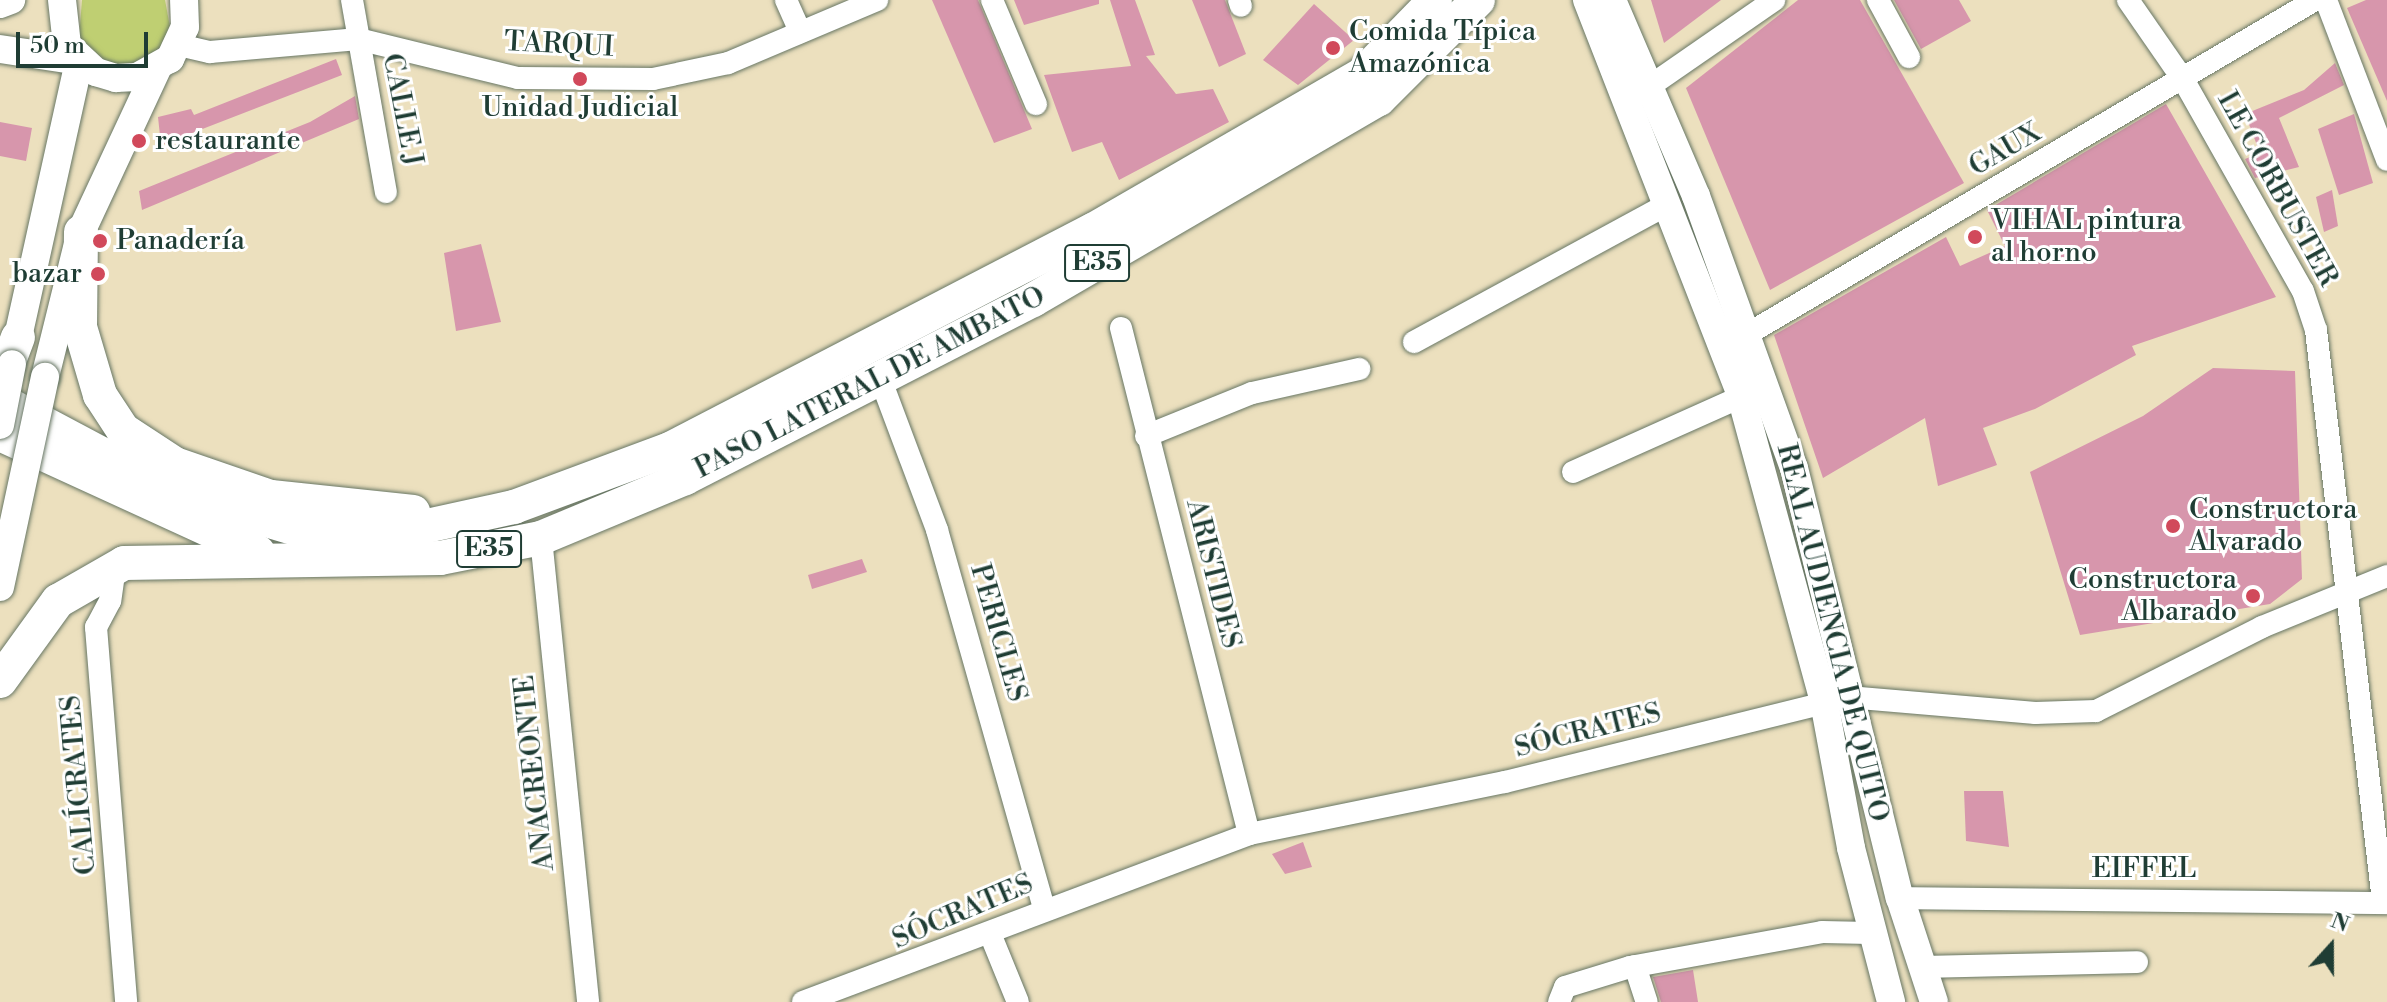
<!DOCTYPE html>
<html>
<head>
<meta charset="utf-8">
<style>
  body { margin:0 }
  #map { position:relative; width:2387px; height:1002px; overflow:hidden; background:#ece0be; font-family:"Libre Bodoni",serif }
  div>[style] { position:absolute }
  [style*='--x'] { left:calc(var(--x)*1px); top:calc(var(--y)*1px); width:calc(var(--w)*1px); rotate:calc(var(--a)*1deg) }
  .green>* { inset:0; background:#bfcf72 }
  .building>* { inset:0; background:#d796ac }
  .roads { filter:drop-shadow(0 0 2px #677664) drop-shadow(0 0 2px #677664) }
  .minor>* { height:22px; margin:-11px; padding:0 11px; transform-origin:11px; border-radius:11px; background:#fff }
  .major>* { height:28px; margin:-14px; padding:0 14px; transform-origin:14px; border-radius:14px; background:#fff }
  .highway>* { height:34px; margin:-17px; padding:0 17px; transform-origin:17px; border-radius:17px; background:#fff }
  .bridges { filter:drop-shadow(0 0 2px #677664) drop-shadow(0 0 2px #677664) }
  .major-bridge>* { height:28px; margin:-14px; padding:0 14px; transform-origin:14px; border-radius:14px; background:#fff }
  .dots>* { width:22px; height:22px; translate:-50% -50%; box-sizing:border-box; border:4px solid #fff; border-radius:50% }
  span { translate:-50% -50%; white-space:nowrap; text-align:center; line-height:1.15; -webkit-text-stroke:6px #fff; paint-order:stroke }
  .shield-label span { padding:2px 6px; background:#fff; border:2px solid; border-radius:6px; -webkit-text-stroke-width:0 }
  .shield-label { font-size:26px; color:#1f3d34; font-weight:700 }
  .poi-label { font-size:28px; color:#1f3d34 }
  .left { translate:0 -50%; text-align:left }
  .right { translate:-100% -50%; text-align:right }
  .street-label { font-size:28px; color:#1f3d34 }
  .north { position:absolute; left:2291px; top:906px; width:80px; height:80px; -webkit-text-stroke:6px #fff; paint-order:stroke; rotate:21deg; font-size:22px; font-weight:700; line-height:32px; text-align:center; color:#1f3d34 }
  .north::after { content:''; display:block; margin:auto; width:28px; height:36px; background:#1f3d34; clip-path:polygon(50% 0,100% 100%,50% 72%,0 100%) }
  .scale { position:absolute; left:16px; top:32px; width:132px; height:36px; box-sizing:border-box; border:4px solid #1f3d34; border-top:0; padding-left:10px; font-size:24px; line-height:28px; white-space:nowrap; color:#1f3d34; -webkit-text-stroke:6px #fff; paint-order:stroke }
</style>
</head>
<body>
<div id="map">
  <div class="green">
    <i style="clip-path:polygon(82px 0,165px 0,170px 27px,156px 55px,129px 68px,98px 61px,79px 38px)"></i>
  </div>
  <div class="building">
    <i style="clip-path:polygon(932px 0,978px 0,1032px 129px,994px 143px)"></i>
    <i style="clip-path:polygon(1014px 0,1099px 0,1099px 4px,1024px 25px)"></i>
    <i style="clip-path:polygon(1110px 0,1135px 0,1155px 55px,1146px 56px,1176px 94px,1213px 89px,1229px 122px,1119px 180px,1102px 142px,1072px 152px,1044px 75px,1131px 66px)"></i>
    <i style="clip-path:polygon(1192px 0,1225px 0,1246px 54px,1219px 67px)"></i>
    <i style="clip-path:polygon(1651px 0,1721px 0,1664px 43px)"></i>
    <i style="clip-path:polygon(1798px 0,1860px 0,1964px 183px,1770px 290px,1686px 88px)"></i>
    <i style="clip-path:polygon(1894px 0,1959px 0,1971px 21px,1921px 49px)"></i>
    <i style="clip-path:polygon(2366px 0,2387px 0,2387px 101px,2347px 8px)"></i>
    <i style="clip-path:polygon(1314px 4px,1354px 40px,1298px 85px,1263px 60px)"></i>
    <i style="clip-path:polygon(336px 59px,342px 75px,161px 145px,158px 117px,191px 109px,194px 115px)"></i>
    <i style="clip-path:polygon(2335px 63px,2344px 85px,2279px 118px,2299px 167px,2255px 178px,2245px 159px,2260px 153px,2245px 114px,2304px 90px)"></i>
    <i style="clip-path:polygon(355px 96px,359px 119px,142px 210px,139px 191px,310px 122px)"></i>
    <i style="clip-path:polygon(2166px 104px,2276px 297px,2132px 346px,2136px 355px,2035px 409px,1983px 428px,1997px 465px,1938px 486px,1925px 418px,1823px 478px,1774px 335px,1946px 237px,1960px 266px,2005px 246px,1987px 210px)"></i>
    <i style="clip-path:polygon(2354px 114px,2373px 183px,2339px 195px,2318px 129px)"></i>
    <i style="clip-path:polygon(0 122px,32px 128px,26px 161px,0 156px)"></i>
    <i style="clip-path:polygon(2332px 190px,2338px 226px,2324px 232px,2316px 197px)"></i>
    <i style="clip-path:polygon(481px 244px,501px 322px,456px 331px,444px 253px)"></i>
    <i style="clip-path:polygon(2213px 368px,2295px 371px,2302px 579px,2270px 604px,2080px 635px,2030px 472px,2143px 416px)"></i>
    <i style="clip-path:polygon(862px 559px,867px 572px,812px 589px,808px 575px)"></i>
    <i style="clip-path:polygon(1964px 791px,2003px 791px,2009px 847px,1966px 841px)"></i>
    <i style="clip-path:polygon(1303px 842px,1312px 867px,1285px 874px,1272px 854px)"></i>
    <i style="clip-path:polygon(1693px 970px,1698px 1002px,1661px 1002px,1653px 977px)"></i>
  </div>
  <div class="roads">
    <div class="minor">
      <i style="--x:352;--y:0;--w:195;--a:80"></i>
      <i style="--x:786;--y:0;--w:35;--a:66"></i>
      <i style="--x:992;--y:0;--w:113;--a:67.1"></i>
      <i style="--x:1239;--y:0;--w:6;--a:72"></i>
      <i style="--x:1878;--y:0;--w:65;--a:61.5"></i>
      <i style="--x:2128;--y:0;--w:98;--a:55.3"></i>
      <i style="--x:2184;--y:81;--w:241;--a:60.5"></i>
      <i style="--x:2303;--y:291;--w:41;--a:71.6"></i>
      <i style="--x:2316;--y:330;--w:575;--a:83.31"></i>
      <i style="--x:2326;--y:0;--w:171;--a:69.1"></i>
      <i style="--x:179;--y:45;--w:32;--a:13"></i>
      <i style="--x:210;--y:52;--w:149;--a:-5"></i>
      <i style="--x:358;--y:39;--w:165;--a:13.7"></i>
      <i style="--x:518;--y:78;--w:135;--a:0.4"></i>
      <i style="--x:653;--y:79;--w:77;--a:-12"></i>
      <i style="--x:728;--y:63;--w:162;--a:-22.9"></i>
      <i style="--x:1637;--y:95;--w:167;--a:-34.7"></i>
      <i style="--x:1121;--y:328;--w:522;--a:75.8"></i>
      <i style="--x:1414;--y:342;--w:285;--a:-28.5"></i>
      <i style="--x:1734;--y:342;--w:674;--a:-30.48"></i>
      <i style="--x:880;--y:378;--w:162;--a:69.4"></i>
      <i style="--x:937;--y:530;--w:394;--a:74.2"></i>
      <i style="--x:1146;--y:436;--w:114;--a:-22.1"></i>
      <i style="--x:1252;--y:393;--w:110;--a:-12.6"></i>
      <i style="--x:1573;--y:472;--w:198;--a:-24.1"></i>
      <i style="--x:541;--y:538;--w:466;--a:84.2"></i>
      <i style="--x:115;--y:567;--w:34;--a:98"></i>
      <i style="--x:110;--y:601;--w:30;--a:118"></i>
      <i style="--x:96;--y:627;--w:376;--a:85.4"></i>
      <i style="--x:1900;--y:898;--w:487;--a:0.6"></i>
      <i style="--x:991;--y:936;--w:71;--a:67.8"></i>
      <i style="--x:1635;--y:966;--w:38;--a:72"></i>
      <i style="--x:1922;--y:967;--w:215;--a:-1.3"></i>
      <i style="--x:803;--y:1002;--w:477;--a:-20.6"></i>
      <i style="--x:1249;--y:834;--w:261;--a:-11.5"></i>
      <i style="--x:1505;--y:782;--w:353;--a:-13.9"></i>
      <i style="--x:1848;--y:697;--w:188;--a:4.9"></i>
      <i style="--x:2035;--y:713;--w:61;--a:-1.9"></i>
      <i style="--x:2096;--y:711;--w:186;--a:-26.8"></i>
      <i style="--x:2262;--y:627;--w:135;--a:-22.2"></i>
      <i style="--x:1559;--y:1002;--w:16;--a:-68"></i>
      <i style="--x:1565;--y:987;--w:68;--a:-17.1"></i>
      <i style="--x:1630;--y:967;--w:195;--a:-10.3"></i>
      <i style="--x:1822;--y:932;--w:48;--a:1.2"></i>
    </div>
    <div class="major">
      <i style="--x:62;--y:0;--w:45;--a:83.7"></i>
      <i style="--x:67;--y:45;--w:40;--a:43"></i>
      <i style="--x:96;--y:72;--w:21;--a:17"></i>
      <i style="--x:116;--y:78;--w:21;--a:-3"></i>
      <i style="--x:137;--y:77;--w:38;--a:-29"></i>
      <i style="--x:170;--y:59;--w:35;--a:-65"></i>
      <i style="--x:185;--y:27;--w:27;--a:-92"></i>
      <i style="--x:1587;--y:0;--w:425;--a:68.7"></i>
      <i style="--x:1741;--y:396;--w:317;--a:74.8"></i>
      <i style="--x:1824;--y:702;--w:148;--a:79.5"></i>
      <i style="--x:1851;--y:848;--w:159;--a:75.4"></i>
      <i style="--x:1612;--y:0;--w:213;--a:66.8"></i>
      <i style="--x:1696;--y:196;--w:289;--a:70.2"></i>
      <i style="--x:1794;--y:468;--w:443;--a:76.2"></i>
      <i style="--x:1900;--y:898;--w:109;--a:71.9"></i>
      <i style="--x:0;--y:4;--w:12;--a:-20"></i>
      <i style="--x:0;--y:49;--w:80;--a:8.6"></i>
      <i style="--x:14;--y:355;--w:301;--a:-77.5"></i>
      <i style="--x:45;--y:377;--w:149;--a:-76.1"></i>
      <i style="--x:81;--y:232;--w:180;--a:-65"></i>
    </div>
    <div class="highway">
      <i style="--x:81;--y:232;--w:95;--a:90.6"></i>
      <i style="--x:80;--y:327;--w:71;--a:73.6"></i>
      <i style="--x:100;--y:395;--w:42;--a:56.7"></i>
      <i style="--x:123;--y:430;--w:62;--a:33.2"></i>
      <i style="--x:175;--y:464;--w:102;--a:19"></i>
      <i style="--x:271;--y:497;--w:143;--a:6"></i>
      <i style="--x:0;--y:385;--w:51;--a:-69.4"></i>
      <i style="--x:0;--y:400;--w:196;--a:28"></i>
      <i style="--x:173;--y:492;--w:146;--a:16.7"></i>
      <i style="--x:313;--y:534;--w:77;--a:0"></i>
      <i style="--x:390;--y:534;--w:127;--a:-12.3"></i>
      <i style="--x:514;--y:507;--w:166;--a:-20.4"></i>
      <i style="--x:670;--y:449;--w:476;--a:-27.4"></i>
      <i style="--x:1093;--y:230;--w:310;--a:-30"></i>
      <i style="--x:1362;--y:75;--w:105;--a:-45.8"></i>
      <i style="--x:0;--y:434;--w:284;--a:24.6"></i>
      <i style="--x:0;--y:681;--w:99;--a:-54.1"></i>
      <i style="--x:58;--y:601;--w:76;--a:-29.9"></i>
      <i style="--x:124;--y:563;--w:316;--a:-0.9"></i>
      <i style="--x:440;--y:558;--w:103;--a:-11.2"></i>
      <i style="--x:541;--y:538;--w:156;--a:-22.6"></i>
      <i style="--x:685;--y:478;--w:391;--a:-27.1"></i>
      <i style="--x:1033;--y:300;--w:400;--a:-30.2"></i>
      <i style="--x:1379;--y:99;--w:140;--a:-45"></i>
    </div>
  </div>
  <div class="bridges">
    <div class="major-bridge">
      <i style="--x:0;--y:425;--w:62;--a:-78.9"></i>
      <i style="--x:0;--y:587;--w:215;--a:-77.9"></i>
    </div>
  </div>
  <div class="dots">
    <i style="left:1333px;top:48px;background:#d1495b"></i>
    <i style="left:580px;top:79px;background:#d1495b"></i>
    <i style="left:139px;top:141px;background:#d1495b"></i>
    <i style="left:1975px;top:237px;background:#d1495b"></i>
    <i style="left:100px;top:241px;background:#d1495b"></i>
    <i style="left:98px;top:274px;background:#d1495b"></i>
    <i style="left:2173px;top:526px;background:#d1495b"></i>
    <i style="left:2253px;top:596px;background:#d1495b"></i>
  </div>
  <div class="shield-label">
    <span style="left:1097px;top:263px">E35</span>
    <span style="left:489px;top:549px">E35</span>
  </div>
  <div class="poi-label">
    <span class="left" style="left:1349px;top:48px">Comida Típica<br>Amazónica</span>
    <span style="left:580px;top:108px">Unidad Judicial</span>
    <span class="left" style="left:155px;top:141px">restaurante</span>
    <span class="left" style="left:1991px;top:237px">VIHAL pintura<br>al horno</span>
    <span class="left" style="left:116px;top:241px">Panadería</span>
    <span class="right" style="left:82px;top:274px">bazar</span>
    <span class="left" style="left:2189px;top:526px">Constructora<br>Alvarado</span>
    <span class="right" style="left:2237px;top:596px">Constructora<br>Albarado</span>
  </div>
  <div class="street-label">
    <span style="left:559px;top:45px;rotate:3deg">TARQUI</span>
    <span style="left:402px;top:110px;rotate:79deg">CALLE J</span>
    <span style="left:2005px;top:150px;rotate:-30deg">GAUX</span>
    <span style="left:2277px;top:189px;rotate:61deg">LE CORBUSTER</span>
    <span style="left:870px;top:383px;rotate:-27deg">PASO LATERAL DE AMBATO</span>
    <span style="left:1213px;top:574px;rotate:76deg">ARISTIDES</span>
    <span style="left:998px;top:633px;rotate:74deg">PERICLES</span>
    <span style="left:1832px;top:633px;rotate:76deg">REAL AUDIENCIA DE QUITO</span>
    <span style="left:1588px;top:731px;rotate:-14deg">SÓCRATES</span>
    <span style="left:535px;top:773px;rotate:-96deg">ANACREONTE</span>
    <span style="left:79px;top:785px;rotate:-95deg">CALÍCRATES</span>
    <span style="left:2144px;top:869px">EIFFEL</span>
    <span style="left:963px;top:912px;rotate:-23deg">SÓCRATES</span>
  </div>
  <div class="north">N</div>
  <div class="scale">50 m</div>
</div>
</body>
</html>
